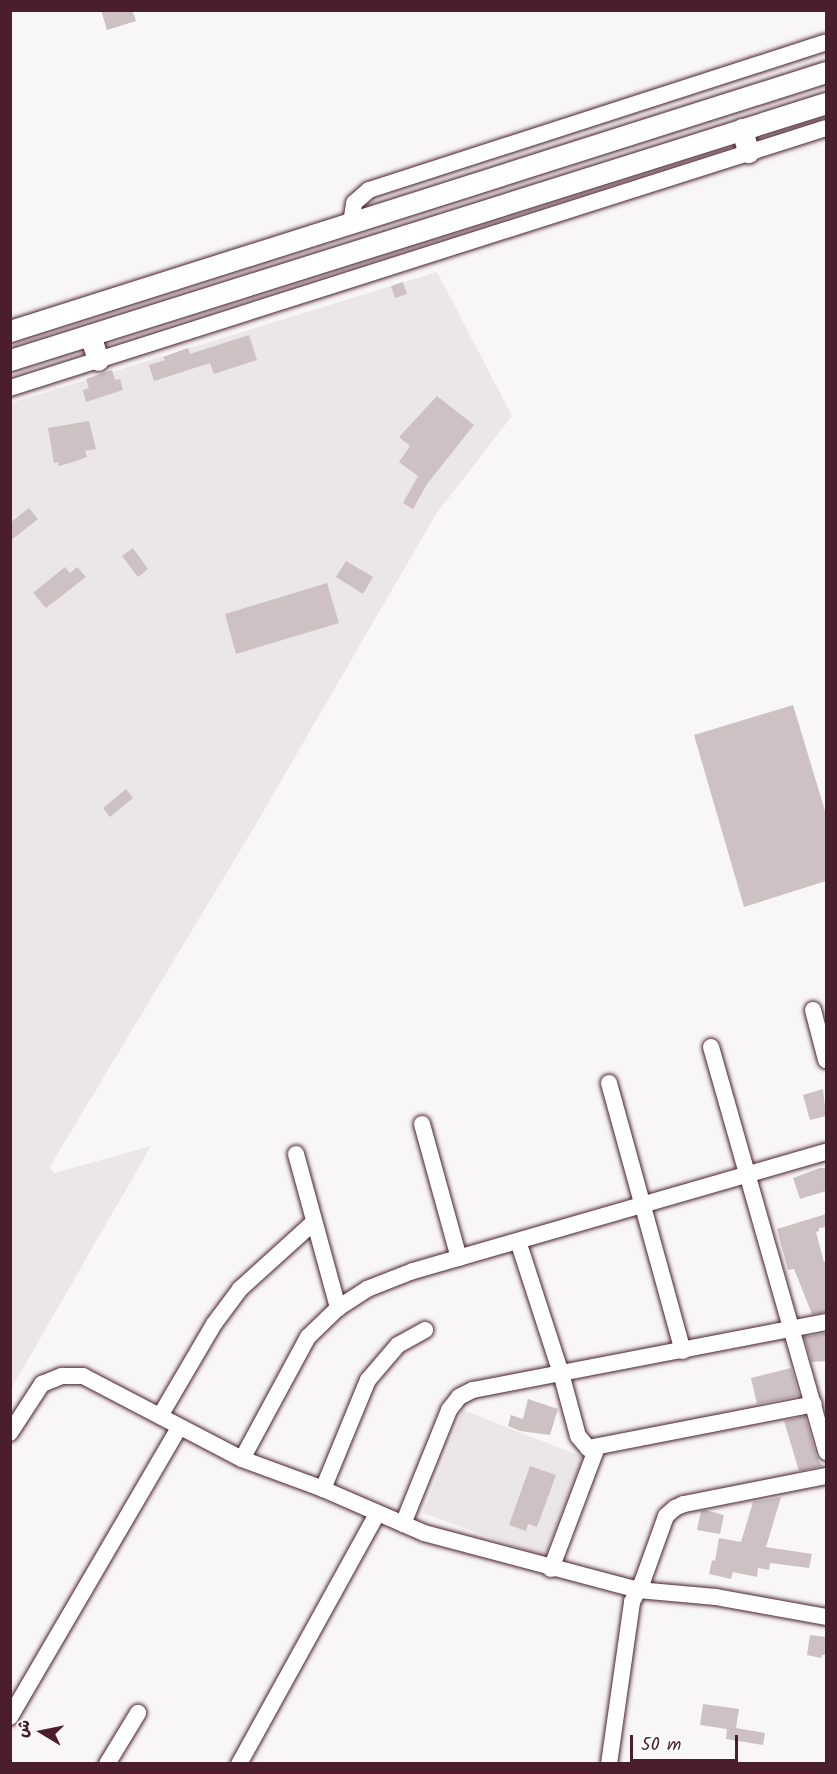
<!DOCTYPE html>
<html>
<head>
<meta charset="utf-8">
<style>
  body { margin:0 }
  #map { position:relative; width:837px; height:1774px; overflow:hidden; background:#f8f6f7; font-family:Kalam,"Playpen Sans Arabic",sans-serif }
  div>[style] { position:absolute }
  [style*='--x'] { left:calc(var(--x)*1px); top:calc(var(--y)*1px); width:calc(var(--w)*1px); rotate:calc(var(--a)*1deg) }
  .built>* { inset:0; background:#ebe6e8 }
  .building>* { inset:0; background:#cdc1c4 }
  .roads { filter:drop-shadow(0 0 2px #4a1f2b) drop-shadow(0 0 2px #4a1f2b) }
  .minor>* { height:16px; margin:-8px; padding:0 8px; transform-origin:8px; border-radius:8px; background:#fff }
  .major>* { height:21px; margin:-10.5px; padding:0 10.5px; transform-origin:10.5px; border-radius:10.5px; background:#fff }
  span { translate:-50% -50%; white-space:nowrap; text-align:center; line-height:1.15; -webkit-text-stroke:4.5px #fff; paint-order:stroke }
  .frame { position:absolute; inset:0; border:12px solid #4a1f2b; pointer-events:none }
  .north { position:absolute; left:12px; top:1702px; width:60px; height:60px; -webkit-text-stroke:4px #fff; paint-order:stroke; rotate:280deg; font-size:16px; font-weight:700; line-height:24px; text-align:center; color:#4a1f2b }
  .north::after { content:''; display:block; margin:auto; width:21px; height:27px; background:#4a1f2b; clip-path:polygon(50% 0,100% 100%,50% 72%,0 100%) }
  .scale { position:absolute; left:630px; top:1735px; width:108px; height:27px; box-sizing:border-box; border:3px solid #4a1f2b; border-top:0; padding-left:8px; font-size:18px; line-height:21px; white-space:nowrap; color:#4a1f2b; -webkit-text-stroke:4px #fff; paint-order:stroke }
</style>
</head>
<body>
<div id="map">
  <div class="built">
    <i style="clip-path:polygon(437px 272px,512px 416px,436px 514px,253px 829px,49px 1168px,55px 1173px,151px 1146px,11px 1389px,11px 403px)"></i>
    <i style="clip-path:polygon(463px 1410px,583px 1457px,545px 1557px,423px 1513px)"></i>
  </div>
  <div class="building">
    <i style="clip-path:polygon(101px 10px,132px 10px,136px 21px,107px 30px)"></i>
    <i style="clip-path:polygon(403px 282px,407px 294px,395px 298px,391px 286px)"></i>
    <i style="clip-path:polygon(249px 335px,257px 360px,214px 374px,210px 363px,154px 381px,149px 365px,165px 360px,163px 357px,188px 348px,190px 354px)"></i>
    <i style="clip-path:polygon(112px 370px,115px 380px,120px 379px,123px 390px,86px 402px,83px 390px,89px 388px,86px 379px)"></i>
    <i style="clip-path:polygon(437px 396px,474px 425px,427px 484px,413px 509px,403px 503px,418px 476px,399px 462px,410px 446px,399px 437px)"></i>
    <i style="clip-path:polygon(89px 421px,96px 449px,85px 451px,87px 457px,70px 463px,58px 466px,58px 462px,54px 463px,48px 428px)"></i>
    <i style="clip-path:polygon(29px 508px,38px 519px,10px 541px,10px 523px)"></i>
    <i style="clip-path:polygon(133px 548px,148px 569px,138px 577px,122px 556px)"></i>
    <i style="clip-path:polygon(346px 561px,373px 577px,363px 594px,336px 577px)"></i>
    <i style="clip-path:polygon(65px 567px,70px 573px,77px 567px,86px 577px,46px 608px,33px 593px)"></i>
    <i style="clip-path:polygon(327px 583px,339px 623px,236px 654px,225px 614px)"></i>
    <i style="clip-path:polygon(793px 705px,826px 814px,826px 881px,744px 907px,694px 735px)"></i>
    <i style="clip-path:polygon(126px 789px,133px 798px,110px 817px,103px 808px)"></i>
    <i style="clip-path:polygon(823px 1089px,826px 1116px,810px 1120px,803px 1095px)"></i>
    <i style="clip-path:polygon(820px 1168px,826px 1168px,826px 1191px,800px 1199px,793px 1178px)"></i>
    <i style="clip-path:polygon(826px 1214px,826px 1227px,819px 1228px,819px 1231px,816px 1232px,824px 1262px,826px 1261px,826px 1312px,812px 1314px,794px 1269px,788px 1270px,777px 1229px)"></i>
    <i style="clip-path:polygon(826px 1333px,826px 1361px,812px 1362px,804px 1337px)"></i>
    <i style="clip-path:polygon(791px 1368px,799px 1396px,757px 1404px,751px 1378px)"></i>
    <i style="clip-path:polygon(528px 1399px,558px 1409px,550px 1435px,520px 1431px,508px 1426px,511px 1415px,523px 1419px)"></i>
    <i style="clip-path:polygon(805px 1416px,816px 1455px,822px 1466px,799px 1471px,784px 1421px)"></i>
    <i style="clip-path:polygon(530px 1466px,556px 1475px,537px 1527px,528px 1524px,526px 1531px,509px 1525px)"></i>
    <i style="clip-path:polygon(781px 1497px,766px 1547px,812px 1554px,809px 1568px,770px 1563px,769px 1570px,758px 1568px,757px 1577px,733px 1572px,731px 1579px,709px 1574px,712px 1560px,715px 1561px,719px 1538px,741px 1542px,753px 1502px)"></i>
    <i style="clip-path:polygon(705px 1510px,724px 1515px,720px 1534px,697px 1530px,701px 1511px)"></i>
    <i style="clip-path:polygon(810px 1635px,826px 1637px,826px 1655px,822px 1655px,821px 1658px,807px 1655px)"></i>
    <i style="clip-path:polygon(703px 1704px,739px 1709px,736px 1728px,765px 1733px,763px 1745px,726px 1739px,727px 1729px,700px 1725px)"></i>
  </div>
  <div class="roads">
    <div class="minor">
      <i style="--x:351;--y:223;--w:20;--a:-81"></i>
      <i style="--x:354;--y:203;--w:20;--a:-41"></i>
      <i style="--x:369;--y:190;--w:480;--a:-17.9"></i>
      <i style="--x:10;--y:388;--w:856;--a:-17.67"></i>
      <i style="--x:813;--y:1010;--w:52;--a:75.4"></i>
      <i style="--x:711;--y:1047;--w:421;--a:74.1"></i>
      <i style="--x:609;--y:1083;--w:278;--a:74.6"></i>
      <i style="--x:422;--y:1124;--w:139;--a:74.6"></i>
      <i style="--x:296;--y:1154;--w:160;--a:74.7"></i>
      <i style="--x:518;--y:1241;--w:139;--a:72"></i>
      <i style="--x:561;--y:1373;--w:65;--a:74.9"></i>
      <i style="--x:578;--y:1436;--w:16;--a:50"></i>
      <i style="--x:588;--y:1448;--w:230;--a:-11"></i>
      <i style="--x:160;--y:1416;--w:107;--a:-59.6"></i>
      <i style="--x:214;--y:1324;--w:44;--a:-53.4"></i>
      <i style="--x:240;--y:1289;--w:100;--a:-42.2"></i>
      <i style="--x:10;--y:1433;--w:59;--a:-56.9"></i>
      <i style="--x:42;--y:1384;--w:22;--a:-22"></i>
      <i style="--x:62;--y:1376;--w:21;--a:0"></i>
      <i style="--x:83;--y:1376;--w:179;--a:27.6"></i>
      <i style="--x:242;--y:1459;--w:86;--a:20.3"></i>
      <i style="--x:323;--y:1489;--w:110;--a:23.5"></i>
      <i style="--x:424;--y:1533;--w:221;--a:14.9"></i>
      <i style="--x:638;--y:1590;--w:78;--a:5.1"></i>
      <i style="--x:716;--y:1597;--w:112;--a:10.3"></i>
      <i style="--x:242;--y:1459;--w:139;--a:-61.6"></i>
      <i style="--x:308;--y:1337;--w:42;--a:-44"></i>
      <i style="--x:338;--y:1308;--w:35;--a:-33"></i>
      <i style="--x:367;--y:1289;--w:49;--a:-21.4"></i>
      <i style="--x:413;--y:1271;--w:430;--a:-16.1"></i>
      <i style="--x:323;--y:1489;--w:118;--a:-67.6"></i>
      <i style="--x:368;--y:1380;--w:46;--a:-49.4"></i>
      <i style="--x:398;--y:1345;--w:31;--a:-29"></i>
      <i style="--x:403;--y:1524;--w:123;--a:-68"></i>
      <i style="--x:449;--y:1410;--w:16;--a:-52"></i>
      <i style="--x:459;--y:1397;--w:16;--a:-27"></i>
      <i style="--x:473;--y:1390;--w:359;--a:-10.9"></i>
      <i style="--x:551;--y:1569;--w:130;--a:-69.3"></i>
      <i style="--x:10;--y:1717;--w:335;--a:-59.7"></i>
      <i style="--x:107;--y:1764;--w:60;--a:-58.7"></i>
      <i style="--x:239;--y:1764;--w:286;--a:-61.1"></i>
      <i style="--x:609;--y:1764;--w:164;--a:-81.9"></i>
      <i style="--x:632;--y:1602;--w:25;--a:-63"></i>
      <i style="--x:643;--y:1580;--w:68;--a:-70.2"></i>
      <i style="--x:666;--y:1516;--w:12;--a:-42"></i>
      <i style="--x:675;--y:1508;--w:10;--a:-24"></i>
      <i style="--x:684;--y:1504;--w:145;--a:-11.2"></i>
    </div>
    <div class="major">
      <i style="--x:742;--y:129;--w:24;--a:75"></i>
      <i style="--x:10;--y:331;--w:856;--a:-17.61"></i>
      <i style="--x:90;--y:335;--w:26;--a:72"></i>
      <i style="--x:10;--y:360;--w:856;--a:-17.48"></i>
    </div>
  </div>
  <div class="frame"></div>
  <div class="north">ش</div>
  <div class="scale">50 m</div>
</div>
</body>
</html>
